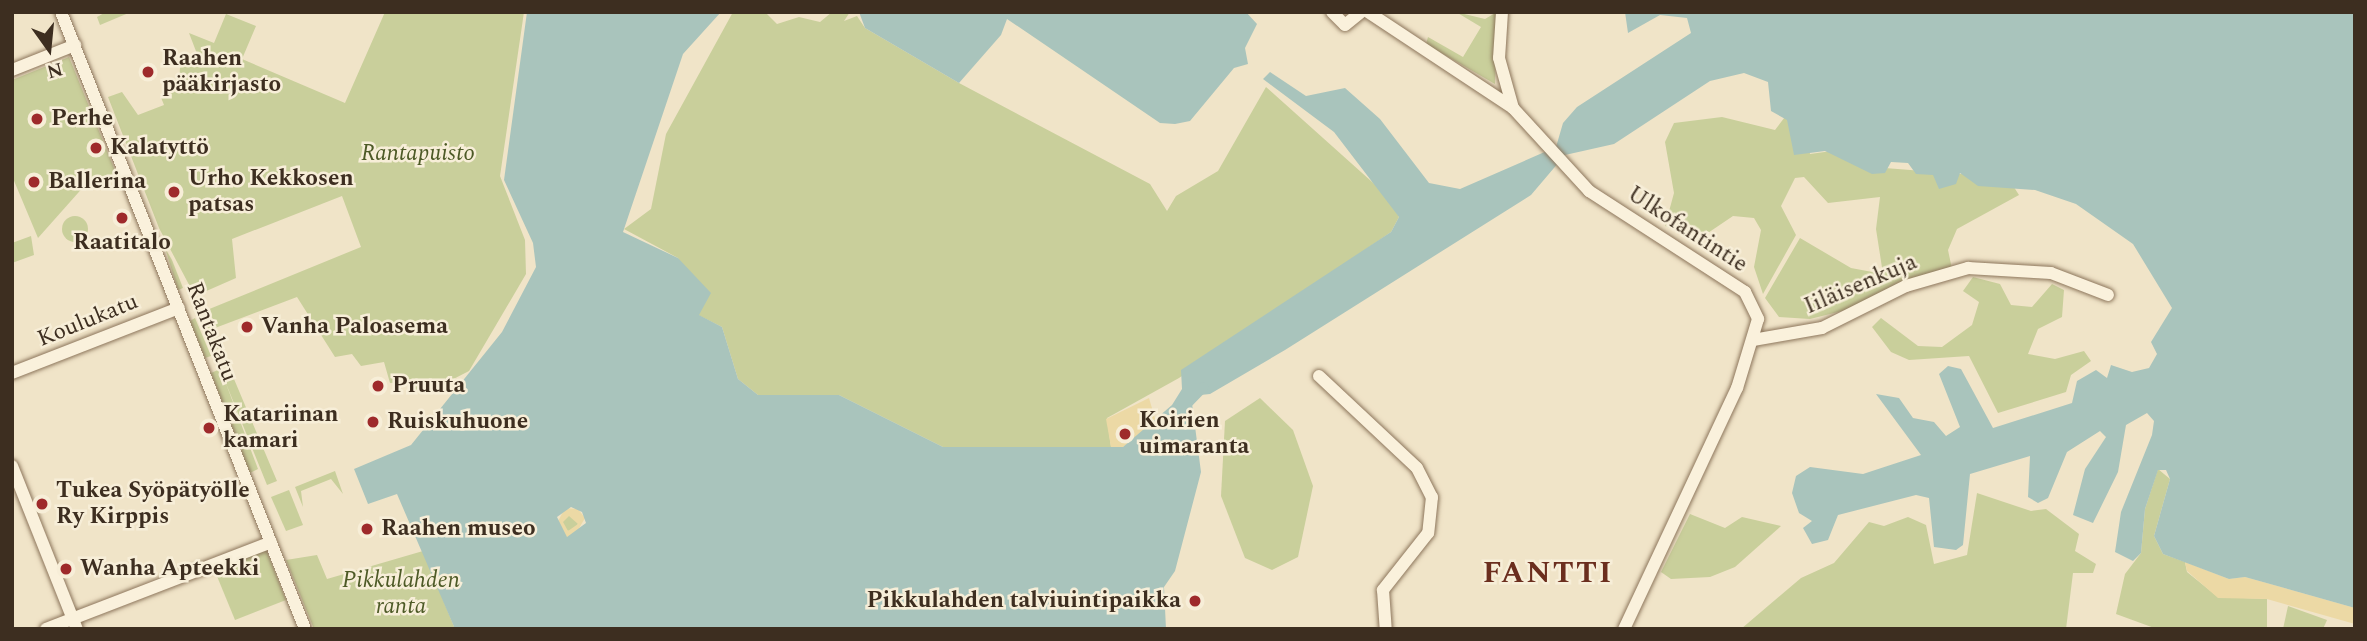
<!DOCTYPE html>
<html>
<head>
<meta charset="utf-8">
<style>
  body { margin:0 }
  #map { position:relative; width:2367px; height:641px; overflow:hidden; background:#f0e4c8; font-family:Spectral,serif }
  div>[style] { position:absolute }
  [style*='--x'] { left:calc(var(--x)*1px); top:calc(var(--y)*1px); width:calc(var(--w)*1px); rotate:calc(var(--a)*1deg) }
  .green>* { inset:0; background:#c9cf9b }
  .round { border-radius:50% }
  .sand>* { inset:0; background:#ecd9a5 }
  .water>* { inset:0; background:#a9c4bc }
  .canal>* { height:10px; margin:-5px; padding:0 5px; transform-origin:5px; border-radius:5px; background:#a9c4bc }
  .roads { filter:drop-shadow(0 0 2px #8d765c) drop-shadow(0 0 2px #8d765c) }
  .minor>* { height:12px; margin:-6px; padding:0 6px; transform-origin:6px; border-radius:6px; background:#faf1dc }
  .dots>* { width:19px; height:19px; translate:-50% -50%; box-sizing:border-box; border:4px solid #f7eed8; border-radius:50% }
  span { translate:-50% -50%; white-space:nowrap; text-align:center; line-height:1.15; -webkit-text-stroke:5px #f7eed8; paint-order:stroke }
  .poi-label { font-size:23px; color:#3d2e20; font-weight:700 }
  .left { translate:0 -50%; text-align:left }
  .right { translate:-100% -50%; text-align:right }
  .park-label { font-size:23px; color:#4d5a26; font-style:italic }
  .street-label { font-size:23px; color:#3d2e20 }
  .district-label { font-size:30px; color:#6b2e1e; font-weight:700; letter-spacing:2px }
  .frame { position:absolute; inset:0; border:14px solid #3d2e20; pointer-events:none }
  .north { position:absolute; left:14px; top:14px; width:70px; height:70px; -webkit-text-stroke:5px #f7eed8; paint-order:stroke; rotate:165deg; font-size:19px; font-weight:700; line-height:28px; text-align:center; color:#3d2e20 }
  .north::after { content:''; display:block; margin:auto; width:24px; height:32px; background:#3d2e20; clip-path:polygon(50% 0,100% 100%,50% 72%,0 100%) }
</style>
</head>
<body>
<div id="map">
  <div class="green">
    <i style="clip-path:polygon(106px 12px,131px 12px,100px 25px,97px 17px)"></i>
    <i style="clip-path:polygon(385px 12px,524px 12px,500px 176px,525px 240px,526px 274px,469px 371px,434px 389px,411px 391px,406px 382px,390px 383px,384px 362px,361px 366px,352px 354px,335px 357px,297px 297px,215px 328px,222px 347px,215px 349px,202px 312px,361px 247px,342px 196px,232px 239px,236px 278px,195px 296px,159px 228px,108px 97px,122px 92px,138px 115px,164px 105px,160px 95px,179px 87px,180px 67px,199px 59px,189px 33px,214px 43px,226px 14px,256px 26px,242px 59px,345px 103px)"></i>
    <i style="clip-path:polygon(733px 12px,765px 12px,777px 24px,799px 17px,820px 22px,832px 12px,850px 12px,844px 21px,857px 16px,865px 28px,959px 83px,1150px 184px,1167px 211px,1176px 196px,1218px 171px,1266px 87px,1390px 198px,1399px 217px,1391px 232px,1179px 378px,1107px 418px,1111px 447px,943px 447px,839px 395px,758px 395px,738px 379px,722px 327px,698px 315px,678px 258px,624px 229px,651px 209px,666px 134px)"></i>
    <i style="clip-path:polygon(1456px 12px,1485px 19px,1497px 12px,1495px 84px,1426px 44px,1428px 37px,1463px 57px,1481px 27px)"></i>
    <i style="clip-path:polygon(69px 57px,116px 173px,86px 184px,38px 238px,12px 176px,12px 80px)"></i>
    <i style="clip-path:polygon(1774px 105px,1805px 119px,1810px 154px,1839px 150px,1872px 167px,1987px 176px,2010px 181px,2019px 195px,1957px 229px,1948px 250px,1952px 269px,1915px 278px,1858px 307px,1810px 319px,1779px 317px,1765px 298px,1800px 238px,1851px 268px,1883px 274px,1876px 229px,1880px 197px,1828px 203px,1804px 177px,1795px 178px,1781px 206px,1796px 235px,1763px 294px,1754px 267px,1761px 230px,1754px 218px,1733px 216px,1696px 241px,1665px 226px,1674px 193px,1665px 142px,1674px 123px,1722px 117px,1775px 130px,1788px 113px)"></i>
    <i class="round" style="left:62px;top:216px;width:26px;height:26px"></i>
    <i style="clip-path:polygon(31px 236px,34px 255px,12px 263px,12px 243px)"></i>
    <i style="clip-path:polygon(165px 248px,172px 260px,183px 288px,178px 290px)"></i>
    <i style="clip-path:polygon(1973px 277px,2000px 284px,2011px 305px,2032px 307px,2052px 284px,2064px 290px,2062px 317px,2038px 329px,2028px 354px,2055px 359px,2084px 351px,2091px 361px,2071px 375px,2066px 392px,1998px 413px,1969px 356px,1909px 360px,1891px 352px,1872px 327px,1881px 318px,1918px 346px,1942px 347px,1972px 325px,1979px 302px,1963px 291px)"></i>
    <i style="clip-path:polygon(195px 318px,211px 356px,205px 358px,190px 321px)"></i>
    <i style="clip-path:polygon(220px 369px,224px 379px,234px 379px,277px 481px,267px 485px,225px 381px,258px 469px,250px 473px,211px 373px)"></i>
    <i style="clip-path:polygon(1260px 398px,1293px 430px,1313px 486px,1298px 557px,1272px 570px,1245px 558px,1221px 496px,1225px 421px)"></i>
    <i style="clip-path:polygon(2158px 469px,2170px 479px,2154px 536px,2163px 554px,2185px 562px,2187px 572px,2218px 597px,2267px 599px,2267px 629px,2157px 629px,2116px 614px,2125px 574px,2141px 553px,2145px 509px)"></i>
    <i style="clip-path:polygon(335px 471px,343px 494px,331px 479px,301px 491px,303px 507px,295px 487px)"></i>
    <i style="clip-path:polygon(289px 490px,303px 525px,286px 531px,271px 497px)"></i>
    <i style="clip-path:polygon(1977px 493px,2031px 511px,2046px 509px,2079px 534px,2075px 551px,2096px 564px,2093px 573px,2073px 573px,2066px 629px,1741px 629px,1801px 578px,1834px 563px,1869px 522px,1884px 526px,1908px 517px,1926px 525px,1934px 564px,1967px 555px)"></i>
    <i style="clip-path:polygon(1690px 514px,1725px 528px,1742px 517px,1781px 526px,1735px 567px,1710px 577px,1671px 579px,1661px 572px)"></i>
    <i class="round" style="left:562px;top:515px;width:16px;height:16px"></i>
    <i style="clip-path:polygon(266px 549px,286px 600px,235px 620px,214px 569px)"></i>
    <i style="clip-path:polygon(423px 551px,455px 629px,314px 629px,286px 560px,317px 555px,327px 579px)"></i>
    <i style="clip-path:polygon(2288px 606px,2327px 620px,2323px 629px,2283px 629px)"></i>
  </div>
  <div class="sand">
    <i style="clip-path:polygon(1149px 398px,1156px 422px,1123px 447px,1111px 447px,1106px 419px)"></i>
    <i style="clip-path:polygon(evenodd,565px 508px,578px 509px,585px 518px,574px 537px,565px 537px,557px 523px,565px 508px,569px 516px,578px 524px,568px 531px,563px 522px,569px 516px)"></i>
    <i style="clip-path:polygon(2185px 562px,2229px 579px,2245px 577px,2355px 608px,2355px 624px,2267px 599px,2218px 598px,2187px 571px)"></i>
  </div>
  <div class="water">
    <i style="clip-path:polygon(evenodd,527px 12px,721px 12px,683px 54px,623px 232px,678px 258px,711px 293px,699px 315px,722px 327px,738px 379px,758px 395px,839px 395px,943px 447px,1123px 447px,1172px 405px,1182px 389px,1181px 370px,1391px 232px,1399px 217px,1334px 132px,1263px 79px,1270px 72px,1306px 96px,1345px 88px,1380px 119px,1429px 183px,1460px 189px,1556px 147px,1563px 123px,1577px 107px,1691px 33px,1687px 18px,1660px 15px,1628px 33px,1625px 12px,2355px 12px,2355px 608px,2245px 577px,2229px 579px,2163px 554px,2154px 536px,2170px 479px,2166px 470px,2158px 470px,2145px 509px,2141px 553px,2133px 561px,2115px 552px,2121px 512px,2152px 435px,2154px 421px,2147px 413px,2126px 425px,2118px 472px,2093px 523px,2073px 515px,2085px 469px,2106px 437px,2100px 431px,2067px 452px,2048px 498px,2038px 503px,2028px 497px,2030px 456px,1970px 474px,1963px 545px,1956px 550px,1934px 547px,1929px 498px,1916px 495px,1838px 515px,1828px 540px,1812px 544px,1803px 528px,1812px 521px,1799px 513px,1792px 493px,1796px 476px,1810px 467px,1863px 474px,1921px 455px,1876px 394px,1899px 398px,1913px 418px,1934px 422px,1946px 436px,1960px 427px,1939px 374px,1948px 366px,1961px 369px,1993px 428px,2072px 403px,2077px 381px,2096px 370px,2107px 378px,2111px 365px,2132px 372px,2149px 368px,2157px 354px,2151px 342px,2172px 308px,2133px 244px,2076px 204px,2035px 190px,1978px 186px,1960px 173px,1956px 184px,1939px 189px,1933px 175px,1916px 174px,1908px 163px,1891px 162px,1885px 173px,1872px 174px,1825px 151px,1794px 155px,1787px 120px,1771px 111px,1768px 82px,1744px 73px,1710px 81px,1614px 144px,1565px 155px,1531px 195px,1285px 350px,1210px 394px,1191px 396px,1201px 472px,1175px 571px,1164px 587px,1166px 629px,455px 629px,397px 494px,368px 504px,354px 469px,411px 445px,502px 332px,536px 267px,533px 243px,504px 180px,527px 12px,571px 507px,582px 512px,586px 523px,567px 537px,557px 517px,571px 507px)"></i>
    <i style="clip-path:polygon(859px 12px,1246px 12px,1257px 24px,1245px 48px,1248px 64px,1234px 68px,1190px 121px,1175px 124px,1160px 123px,1007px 19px,1001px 35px,959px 83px,865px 28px)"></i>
  </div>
  <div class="canal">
    <i style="--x:1181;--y:410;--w:32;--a:-46"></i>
  </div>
  <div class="roads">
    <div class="minor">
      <i style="--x:61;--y:12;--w:663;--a:68.42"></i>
      <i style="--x:1332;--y:12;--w:18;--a:45"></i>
      <i style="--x:1345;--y:25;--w:21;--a:-39"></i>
      <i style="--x:1368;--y:12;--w:174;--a:33.5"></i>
      <i style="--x:1513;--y:108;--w:113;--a:47.5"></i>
      <i style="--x:1589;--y:191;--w:186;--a:32.9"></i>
      <i style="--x:1745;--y:292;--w:30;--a:64"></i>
      <i style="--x:1758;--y:319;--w:72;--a:106.9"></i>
      <i style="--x:1737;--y:388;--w:266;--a:115.1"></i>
      <i style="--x:1502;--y:12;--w:46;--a:93.7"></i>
      <i style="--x:1499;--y:58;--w:52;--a:74.4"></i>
      <i style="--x:12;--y:70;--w:68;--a:-21.6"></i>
      <i style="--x:1753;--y:340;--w:70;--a:-9.9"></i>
      <i style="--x:1822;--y:328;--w:94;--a:-26.6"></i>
      <i style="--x:1906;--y:286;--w:65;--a:-16.2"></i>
      <i style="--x:1968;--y:268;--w:83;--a:3.4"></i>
      <i style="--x:2051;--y:273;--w:61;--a:21.1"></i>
      <i style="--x:12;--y:373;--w:179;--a:-21.3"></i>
      <i style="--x:1319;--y:376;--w:134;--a:43.2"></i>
      <i style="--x:1417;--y:468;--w:33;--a:63"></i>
      <i style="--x:1432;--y:497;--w:36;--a:96"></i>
      <i style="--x:1428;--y:533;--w:73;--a:128.3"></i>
      <i style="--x:1383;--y:590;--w:39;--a:86"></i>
      <i style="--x:12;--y:466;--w:175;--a:68.3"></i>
      <i style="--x:46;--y:629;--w:241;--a:-21.1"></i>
    </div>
  </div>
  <div class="dots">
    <i style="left:148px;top:72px;background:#9e2a2b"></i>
    <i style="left:37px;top:119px;background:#9e2a2b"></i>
    <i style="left:96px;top:148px;background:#9e2a2b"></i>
    <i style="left:34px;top:182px;background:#9e2a2b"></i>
    <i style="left:174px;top:192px;background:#9e2a2b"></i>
    <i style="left:122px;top:218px;background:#9e2a2b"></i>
    <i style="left:247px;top:327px;background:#9e2a2b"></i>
    <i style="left:378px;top:386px;background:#9e2a2b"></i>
    <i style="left:373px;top:422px;background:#9e2a2b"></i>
    <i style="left:209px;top:428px;background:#9e2a2b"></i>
    <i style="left:1125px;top:434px;background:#9e2a2b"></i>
    <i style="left:42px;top:504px;background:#9e2a2b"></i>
    <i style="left:367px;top:529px;background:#9e2a2b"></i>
    <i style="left:66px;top:569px;background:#9e2a2b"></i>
    <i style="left:1195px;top:601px;background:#9e2a2b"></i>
  </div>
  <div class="poi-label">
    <span class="left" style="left:162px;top:72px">Raahen<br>pääkirjasto</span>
    <span class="left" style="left:51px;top:119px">Perhe</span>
    <span class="left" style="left:110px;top:148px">Kalatyttö</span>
    <span class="left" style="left:188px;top:192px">Urho Kekkosen<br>patsas</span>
    <span class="left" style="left:48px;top:182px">Ballerina</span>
    <span style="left:122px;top:243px">Raatitalo</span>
    <span class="left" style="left:261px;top:327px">Vanha Paloasema</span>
    <span class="left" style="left:392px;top:386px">Pruuta</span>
    <span class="left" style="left:223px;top:428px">Katariinan<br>kamari</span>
    <span class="left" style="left:1139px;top:434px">Koirien<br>uimaranta</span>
    <span class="left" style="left:387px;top:422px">Ruiskuhuone</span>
    <span class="left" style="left:56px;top:504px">Tukea Syöpätyölle<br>Ry Kirppis</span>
    <span class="left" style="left:381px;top:529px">Raahen museo</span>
    <span class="left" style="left:80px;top:569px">Wanha Apteekki</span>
    <span class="right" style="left:1181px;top:601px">Pikkulahden talviuintipaikka</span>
  </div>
  <div class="park-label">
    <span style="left:418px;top:154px">Rantapuisto</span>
    <span style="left:401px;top:594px">Pikkulahden<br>ranta</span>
  </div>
  <div class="street-label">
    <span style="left:1687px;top:230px;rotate:33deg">Ulkofantintie</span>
    <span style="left:1861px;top:285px;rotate:-23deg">Iiläisenkuja</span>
    <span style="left:88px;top:321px;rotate:-22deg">Koulukatu</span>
    <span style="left:211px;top:332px;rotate:69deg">Rantakatu</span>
  </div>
  <div class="district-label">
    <span style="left:1548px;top:573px">FANTTI</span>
  </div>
  <div class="frame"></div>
  <div class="north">N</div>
</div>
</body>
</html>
